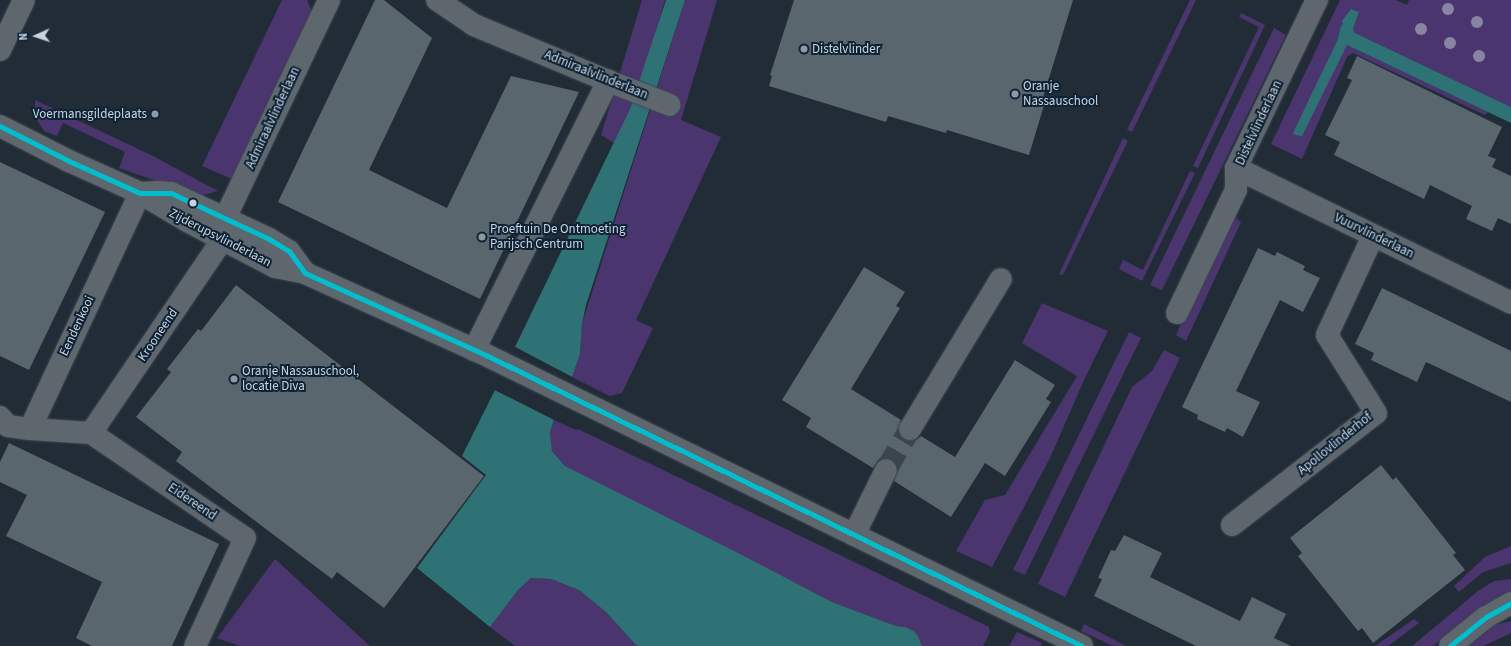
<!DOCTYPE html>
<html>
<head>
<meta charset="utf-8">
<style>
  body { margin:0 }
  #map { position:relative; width:1511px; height:646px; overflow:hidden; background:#212c37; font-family:"Source Sans 3",sans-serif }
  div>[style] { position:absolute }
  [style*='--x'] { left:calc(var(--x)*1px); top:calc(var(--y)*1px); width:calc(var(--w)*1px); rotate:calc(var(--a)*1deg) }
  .green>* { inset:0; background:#4a356e }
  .water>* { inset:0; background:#2f7276 }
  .pier>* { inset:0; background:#212c37 }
  .building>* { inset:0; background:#5a666d }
  .minor-tunnel>* { height:22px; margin-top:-11px; transform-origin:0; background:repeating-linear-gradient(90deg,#3a4550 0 22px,transparent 0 33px) }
  .roads { filter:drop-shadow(0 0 1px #3e4751) drop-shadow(0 0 1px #3e4751) }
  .minor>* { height:22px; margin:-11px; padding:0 11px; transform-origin:11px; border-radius:11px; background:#5e666e }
  .bus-1>* { height:5px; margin:-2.5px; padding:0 2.5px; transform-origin:2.5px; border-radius:2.5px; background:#00becd }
  .trees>* { width:12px; height:12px; margin:-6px; border-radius:50%; background:#8885a2 }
  .dots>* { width:11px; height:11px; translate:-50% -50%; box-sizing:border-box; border:2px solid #0f2335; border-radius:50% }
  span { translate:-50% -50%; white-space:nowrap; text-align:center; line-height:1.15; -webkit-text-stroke:4px #0f2335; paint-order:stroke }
  .poi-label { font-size:13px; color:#c8d4e1 }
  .left { translate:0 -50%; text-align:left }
  .right { translate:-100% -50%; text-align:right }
  .street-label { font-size:13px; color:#c8d4e1 }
  .north { position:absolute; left:16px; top:16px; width:40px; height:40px; -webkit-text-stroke:3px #0f2335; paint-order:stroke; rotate:267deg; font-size:11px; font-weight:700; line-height:16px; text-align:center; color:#c8d4e1 }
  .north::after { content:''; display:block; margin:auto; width:14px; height:18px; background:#c8d4e1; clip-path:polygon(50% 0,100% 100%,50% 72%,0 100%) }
</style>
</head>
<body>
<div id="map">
  <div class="green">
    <i style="clip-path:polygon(282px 0,307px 0,313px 15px,234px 180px,202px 166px)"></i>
    <i style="clip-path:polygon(642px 0,665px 0,644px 71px,630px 109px,614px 143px,601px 135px)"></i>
    <i style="clip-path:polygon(685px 0,717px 0,681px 120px,721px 137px,636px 320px,653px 328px,622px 393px,610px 396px,572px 377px,580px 354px,582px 324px)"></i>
    <i style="clip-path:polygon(1190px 0,1196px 0,1132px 132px,1127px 130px)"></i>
    <i style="clip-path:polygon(1340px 0,1396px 0,1407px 5px,1409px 0,1511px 0,1511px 107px,1355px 33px,1353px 29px,1359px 12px,1341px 26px,1337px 41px,1294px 133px,1295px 135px,1347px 45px,1488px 112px,1485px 115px,1353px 53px,1347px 57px,1302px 159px,1271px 144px)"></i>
    <i style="clip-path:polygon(1241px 13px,1265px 25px,1198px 168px,1193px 166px,1259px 27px,1239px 17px)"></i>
    <i style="clip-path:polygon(1274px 28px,1286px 35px,1162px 290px,1150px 285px)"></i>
    <i style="clip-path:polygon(35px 100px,153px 156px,218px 191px,200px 196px,119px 168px,125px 152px,63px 123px,57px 136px,44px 131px,35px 117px)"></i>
    <i style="clip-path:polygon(1123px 138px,1128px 141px,1063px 275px,1059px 274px)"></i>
    <i style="clip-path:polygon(1190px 171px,1195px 173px,1142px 281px,1119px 269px,1123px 260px,1143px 270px)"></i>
    <i style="clip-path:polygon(1230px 212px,1241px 222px,1186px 341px,1176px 335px)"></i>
    <i style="clip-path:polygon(1042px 303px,1108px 331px,1084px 380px,1050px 458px,992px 567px,956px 551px,985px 500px,1005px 495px,1077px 376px,1022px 343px)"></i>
    <i style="clip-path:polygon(1129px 332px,1141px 338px,1025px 575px,1013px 570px)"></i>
    <i style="clip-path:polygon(1164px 350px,1180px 358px,1065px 597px,1038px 584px,1132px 387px,1152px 371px)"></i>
    <i style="clip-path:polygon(554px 420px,576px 430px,578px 429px,985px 625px,989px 627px,990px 632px,983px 646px,922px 646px,918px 636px,914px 631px,905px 627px,896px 626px,832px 602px,585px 478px,565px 466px,552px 451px,550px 432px)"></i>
    <i style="clip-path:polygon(1511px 546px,1511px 563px,1483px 572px,1459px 592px,1454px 586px,1485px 557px)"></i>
    <i style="clip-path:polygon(275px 559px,370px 646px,240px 646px,217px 638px)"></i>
    <i style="clip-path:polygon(531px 578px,551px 579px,579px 590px,606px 612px,637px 646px,515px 646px,490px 627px,518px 590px)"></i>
    <i style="clip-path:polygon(1511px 579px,1511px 595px,1483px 605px,1433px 646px,1412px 646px,1478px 591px,1494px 581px)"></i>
    <i style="clip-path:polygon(1414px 619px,1419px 623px,1388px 646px,1375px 646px)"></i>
    <i style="clip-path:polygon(1511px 621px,1511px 633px,1484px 646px,1467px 646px,1494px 625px)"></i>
    <i style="clip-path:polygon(1084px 624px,1126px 646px,1113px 646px,1081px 631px)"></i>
    <i style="clip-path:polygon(1017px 632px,1042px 643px,1041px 646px,1009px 646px)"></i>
  </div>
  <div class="water">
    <i style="clip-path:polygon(666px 0,685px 0,586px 305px,582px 324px,580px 354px,572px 377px,515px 347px,630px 109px)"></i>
    <i style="clip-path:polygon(1351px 9px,1359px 12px,1353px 29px,1355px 33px,1511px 107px,1511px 123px,1347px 45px,1302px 136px,1295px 135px,1293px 133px,1337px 41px,1341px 26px,1343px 24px,1342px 21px)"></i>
    <i style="clip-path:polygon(495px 390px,554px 420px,550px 432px,552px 451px,565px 466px,736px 552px,832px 602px,896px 626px,905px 627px,914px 631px,918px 636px,922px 646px,637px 646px,606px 612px,579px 590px,551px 579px,531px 578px,518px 590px,490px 627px,417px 568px,486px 475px,462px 456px)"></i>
  </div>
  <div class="pier">
    <i style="clip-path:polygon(515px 347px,572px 377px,574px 378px,571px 379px,514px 349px)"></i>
    <i style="clip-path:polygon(496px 389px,555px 418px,556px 420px,495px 390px)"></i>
  </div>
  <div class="building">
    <i style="clip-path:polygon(375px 0,384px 0,432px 38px,369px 170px,447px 208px,511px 76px,579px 92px,480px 299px,278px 202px)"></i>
    <i style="clip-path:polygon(794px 0,1073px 0,1042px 101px,1045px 102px,1029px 155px,947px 130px,946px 133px,888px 116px,886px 122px,769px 86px,772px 76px,770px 75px)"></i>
    <i style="clip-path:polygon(1357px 56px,1502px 127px,1488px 156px,1496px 159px,1492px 167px,1511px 176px,1511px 224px,1498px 218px,1492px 231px,1466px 219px,1472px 206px,1430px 185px,1424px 199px,1334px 155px,1340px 142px,1325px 135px,1352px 80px,1347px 78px)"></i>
    <i style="clip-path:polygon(0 162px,105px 212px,29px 370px,0 356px)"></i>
    <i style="clip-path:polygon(1258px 248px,1275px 256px,1277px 252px,1305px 266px,1303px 270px,1320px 278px,1303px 312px,1280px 300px,1236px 391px,1260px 402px,1243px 437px,1227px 428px,1225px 432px,1197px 419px,1198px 415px,1182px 407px)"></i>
    <i style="clip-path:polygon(864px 267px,905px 292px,896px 306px,900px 308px,851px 389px,901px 420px,898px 429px,899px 435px,903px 439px,910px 441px,916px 440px,921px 436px,955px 457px,1015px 360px,1055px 385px,1046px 399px,1051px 402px,1005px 476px,985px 463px,951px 517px,894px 481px,898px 469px,896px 463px,892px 459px,886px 458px,879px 459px,873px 468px,806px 427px,811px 418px,782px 400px)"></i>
    <i style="clip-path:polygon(236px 285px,484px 476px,384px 608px,337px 572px,332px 579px,176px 461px,182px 452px,136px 417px,171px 372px,167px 369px,198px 329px,201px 331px)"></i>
    <i style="clip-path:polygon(1382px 288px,1511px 351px,1511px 402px,1426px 362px,1417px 382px,1371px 360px,1374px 353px,1355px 344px)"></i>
    <i style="clip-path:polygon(9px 443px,219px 544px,172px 646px,92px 646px,76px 638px,102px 582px,6px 536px,27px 495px,0 482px,0 462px)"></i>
    <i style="clip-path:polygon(1381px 465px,1393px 480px,1396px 477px,1456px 553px,1453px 555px,1465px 570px,1373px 643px,1362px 628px,1358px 631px,1298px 556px,1302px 553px,1290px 538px)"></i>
    <i style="clip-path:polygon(1124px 535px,1162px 553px,1150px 577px,1240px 621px,1252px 597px,1286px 614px,1274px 638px,1291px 646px,1196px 646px,1094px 596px,1102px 579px,1098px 578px,1111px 550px,1115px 551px)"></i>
  </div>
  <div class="minor-tunnel">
    <i style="--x:886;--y:470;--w:48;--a:-59.7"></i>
  </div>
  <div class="roads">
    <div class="minor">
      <i style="--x:437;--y:0;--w:45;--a:34"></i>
      <i style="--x:474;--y:25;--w:145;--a:22.7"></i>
      <i style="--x:608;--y:81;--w:66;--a:21.2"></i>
      <i style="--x:0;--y:50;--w:55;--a:-64.4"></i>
      <i style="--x:0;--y:126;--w:77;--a:26.9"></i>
      <i style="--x:69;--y:161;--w:78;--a:24.3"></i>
      <i style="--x:140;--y:193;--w:55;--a:30.8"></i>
      <i style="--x:187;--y:221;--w:99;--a:27.6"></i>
      <i style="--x:275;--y:267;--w:31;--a:11"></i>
      <i style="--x:305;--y:273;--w:201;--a:24.4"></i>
      <i style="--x:488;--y:356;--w:661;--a:26.02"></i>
      <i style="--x:1236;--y:168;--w:306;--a:26.1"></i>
      <i style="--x:140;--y:193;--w:16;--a:-4"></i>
      <i style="--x:156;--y:192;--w:15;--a:4"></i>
      <i style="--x:171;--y:193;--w:108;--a:25.1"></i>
      <i style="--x:269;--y:239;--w:23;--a:31"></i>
      <i style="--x:289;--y:251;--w:27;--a:54"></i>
      <i style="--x:1177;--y:313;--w:136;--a:-64.4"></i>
      <i style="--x:1236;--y:190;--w:22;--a:-90"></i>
      <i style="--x:1236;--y:168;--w:187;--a:-64.3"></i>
      <i style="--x:474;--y:350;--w:301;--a:-63.5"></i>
      <i style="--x:0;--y:417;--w:12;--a:48"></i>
      <i style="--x:8;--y:426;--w:22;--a:8"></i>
      <i style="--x:30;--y:429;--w:260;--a:-65"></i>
      <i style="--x:30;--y:429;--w:61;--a:3.8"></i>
      <i style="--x:91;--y:433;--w:186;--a:34.3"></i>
      <i style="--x:245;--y:538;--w:119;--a:114.8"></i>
      <i style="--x:910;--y:429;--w:175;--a:-58.8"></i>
      <i style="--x:91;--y:433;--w:227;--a:-55.8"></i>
      <i style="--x:219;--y:245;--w:10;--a:-101"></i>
      <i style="--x:217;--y:235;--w:260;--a:-64.5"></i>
      <i style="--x:1232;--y:525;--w:182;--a:-37.9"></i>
      <i style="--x:1376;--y:413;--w:92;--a:-122.1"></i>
      <i style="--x:1327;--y:335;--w:109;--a:-65.1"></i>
      <i style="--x:854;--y:535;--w:72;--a:-63.8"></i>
      <i style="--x:1450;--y:646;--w:46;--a:-38.9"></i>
      <i style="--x:1486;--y:617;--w:29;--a:-29"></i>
    </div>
  </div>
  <div class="bus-1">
    <i style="--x:0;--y:126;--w:77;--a:26.9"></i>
    <i style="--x:69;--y:161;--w:78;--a:24.3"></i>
    <i style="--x:140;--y:193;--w:31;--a:0"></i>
    <i style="--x:171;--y:193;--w:108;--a:25.1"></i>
    <i style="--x:269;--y:239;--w:23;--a:31"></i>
    <i style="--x:289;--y:251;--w:27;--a:54"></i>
    <i style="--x:305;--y:273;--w:201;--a:24.4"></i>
    <i style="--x:488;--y:356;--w:661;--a:26.02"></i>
    <i style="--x:1450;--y:646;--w:46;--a:-38.9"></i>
    <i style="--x:1486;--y:617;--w:29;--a:-29"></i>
  </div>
  <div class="trees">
    <i style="left:1448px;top:9px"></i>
    <i style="left:1477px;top:22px"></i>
    <i style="left:1421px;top:29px"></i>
    <i style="left:1450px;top:43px"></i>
    <i style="left:1479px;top:56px"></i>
  </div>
  <div class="dots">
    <i style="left:804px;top:49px;background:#8e99a6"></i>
    <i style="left:1015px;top:94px;background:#8e99a6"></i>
    <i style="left:155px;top:114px;background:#8e99a6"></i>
    <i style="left:193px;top:203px;background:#c8d4e1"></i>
    <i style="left:482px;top:237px;background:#8e99a6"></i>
    <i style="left:234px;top:379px;background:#8e99a6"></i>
  </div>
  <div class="poi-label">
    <span class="left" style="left:812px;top:49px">Distelvlinder</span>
    <span class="left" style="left:1023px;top:94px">Oranje<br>Nassauschool</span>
    <span class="right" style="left:147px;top:114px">Voermansgildeplaats</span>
    <span class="left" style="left:490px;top:237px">Proeftuin De Ontmoeting<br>Parijsch Centrum</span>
    <span class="left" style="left:242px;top:379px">Oranje Nassauschool,<br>locatie Diva</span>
  </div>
  <div class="street-label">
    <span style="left:596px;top:75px;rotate:22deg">Admiraalvlinderlaan</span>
    <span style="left:273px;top:118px;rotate:-65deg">Admiraalvlinderlaan</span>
    <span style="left:1259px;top:123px;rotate:-65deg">Distelvlinderlaan</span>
    <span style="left:1374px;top:236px;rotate:26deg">Vuurvlinderlaan</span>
    <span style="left:220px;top:238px;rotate:27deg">Zijderupsvlinderlaan</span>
    <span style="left:77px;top:326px;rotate:-65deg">Eendenkooi</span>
    <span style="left:158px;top:335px;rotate:-56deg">Krooneend</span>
    <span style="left:1335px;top:444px;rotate:-39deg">Apollovlinderhof</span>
    <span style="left:192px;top:502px;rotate:34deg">Eidereend</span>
  </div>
  <div class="north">N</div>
</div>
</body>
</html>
